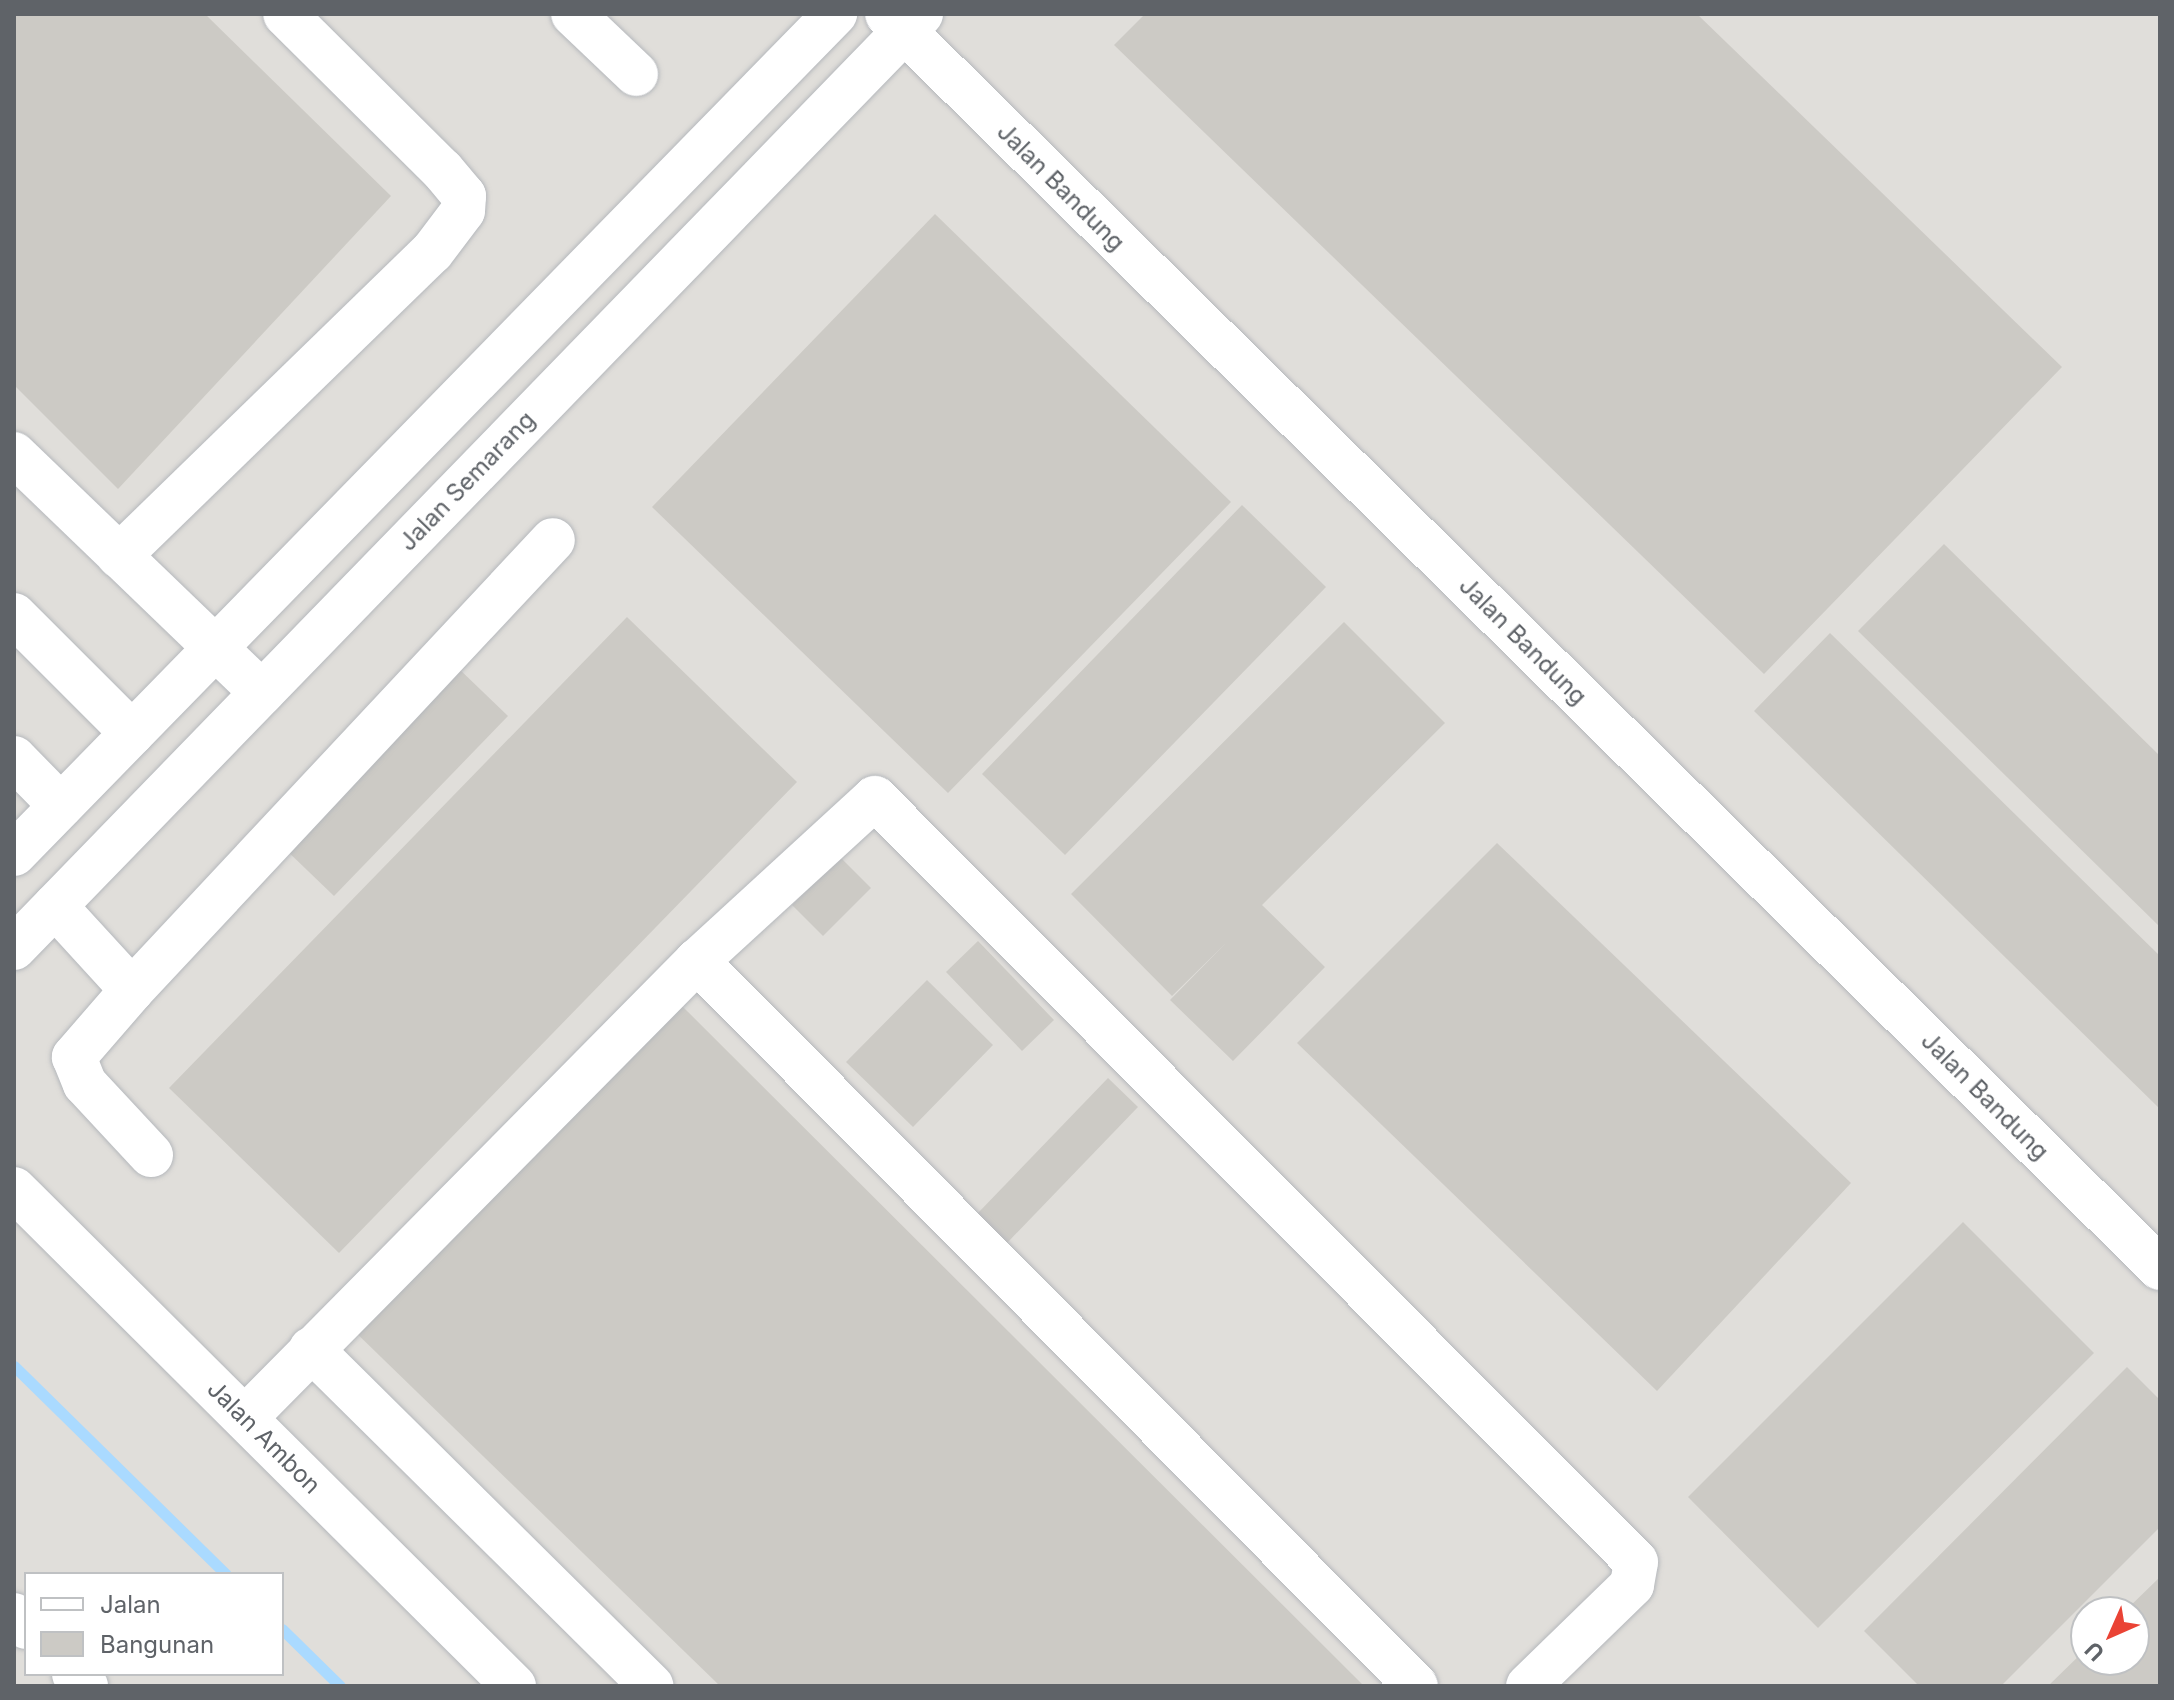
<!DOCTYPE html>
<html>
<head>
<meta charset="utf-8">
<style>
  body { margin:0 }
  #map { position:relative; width:2174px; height:1700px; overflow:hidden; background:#f1efe8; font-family:Inter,sans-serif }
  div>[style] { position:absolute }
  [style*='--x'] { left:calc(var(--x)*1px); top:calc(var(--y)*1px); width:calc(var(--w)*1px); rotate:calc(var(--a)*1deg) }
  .industrial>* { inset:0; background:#e0deda }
  .stream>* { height:11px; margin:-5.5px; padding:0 5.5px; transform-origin:5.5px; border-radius:5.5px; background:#aadaff }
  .building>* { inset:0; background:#cccac5 }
  .roads { filter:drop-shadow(0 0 2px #b5b8bc) drop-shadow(0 0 2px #b5b8bc) }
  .minor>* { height:44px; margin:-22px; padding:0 22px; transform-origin:22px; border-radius:22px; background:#fff }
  span { translate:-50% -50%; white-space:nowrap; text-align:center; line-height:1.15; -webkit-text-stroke:6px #fff; paint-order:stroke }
  .street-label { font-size:24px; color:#5f6368 }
  .frame { position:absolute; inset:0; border:16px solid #5f6368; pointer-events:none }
  .legend { position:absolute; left:24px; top:1572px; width:260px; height:104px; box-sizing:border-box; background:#fff; border:2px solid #bfc1c3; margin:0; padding:10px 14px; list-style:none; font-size:24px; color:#5f6368 }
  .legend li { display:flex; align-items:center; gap:16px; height:40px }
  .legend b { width:40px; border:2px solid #bfc1c3 }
  .north { position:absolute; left:2070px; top:1596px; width:80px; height:80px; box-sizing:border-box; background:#fff; border:2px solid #bfc1c3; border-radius:50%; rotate:225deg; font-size:22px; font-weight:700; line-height:32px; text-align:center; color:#5f6368 }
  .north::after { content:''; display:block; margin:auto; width:28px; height:36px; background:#ea4335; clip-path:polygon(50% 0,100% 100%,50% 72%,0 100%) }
</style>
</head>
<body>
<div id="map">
  <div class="industrial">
    <i style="clip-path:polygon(evenodd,14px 14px,2160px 14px,2160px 1686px,14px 1686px,14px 14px,26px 1574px,282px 1574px,282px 1674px,26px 1674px,26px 1574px,14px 14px,2086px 1612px,2134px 1612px,2134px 1660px,2086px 1660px,2086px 1612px)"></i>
  </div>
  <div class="stream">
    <i style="--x:14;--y:1366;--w:297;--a:44.5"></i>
    <i style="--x:282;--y:1629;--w:81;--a:44.5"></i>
  </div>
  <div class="building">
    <i style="clip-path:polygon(14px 14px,205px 14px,391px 196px,118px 489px,14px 385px)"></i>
    <i style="clip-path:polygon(1145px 14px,1697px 14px,2062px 367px,1764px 674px,1114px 45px)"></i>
    <i style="clip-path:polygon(935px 214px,1231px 502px,948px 793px,652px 507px)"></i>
    <i style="clip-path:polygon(1242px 505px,1326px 587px,1065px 855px,982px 774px)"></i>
    <i style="clip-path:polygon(1944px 544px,2160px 756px,2160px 927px,1858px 631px)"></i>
    <i style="clip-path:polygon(627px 617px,797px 782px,339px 1253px,169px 1088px)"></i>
    <i style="clip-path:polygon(1344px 622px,1445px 723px,1262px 905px,1325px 967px,1233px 1061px,1170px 1000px,1226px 943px,1172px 996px,1071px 894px)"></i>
    <i style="clip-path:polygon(1830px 633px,2160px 956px,2160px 1109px,1754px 711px)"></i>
    <i style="clip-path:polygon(456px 666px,508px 716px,334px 896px,282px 846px)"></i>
    <i style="clip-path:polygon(1497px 843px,1851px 1183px,1657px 1391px,1297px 1043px)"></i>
    <i style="clip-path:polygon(840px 857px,871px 888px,823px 936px,792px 905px)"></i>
    <i style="clip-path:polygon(978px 941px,1054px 1020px,1022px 1051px,946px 972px)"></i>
    <i style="clip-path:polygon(927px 980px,993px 1045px,913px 1127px,846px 1062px)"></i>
    <i style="clip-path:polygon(673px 997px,1364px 1686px,720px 1686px,348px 1325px)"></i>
    <i style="clip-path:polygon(1108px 1078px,1138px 1107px,1007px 1243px,977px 1214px)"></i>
    <i style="clip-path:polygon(1963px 1222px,2094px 1353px,1818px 1628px,1688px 1497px)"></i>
    <i style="clip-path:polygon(2127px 1367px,2160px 1400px,2160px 1527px,2001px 1686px,1919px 1686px,1864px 1631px)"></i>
    <i style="clip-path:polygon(2160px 1577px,2160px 1686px,2048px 1686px,2086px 1649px,2086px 1660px,2134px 1660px,2134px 1612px,2124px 1612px)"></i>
  </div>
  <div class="roads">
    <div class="minor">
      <i style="--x:573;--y:14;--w:87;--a:43.6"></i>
      <i style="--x:887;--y:14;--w:1787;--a:44.57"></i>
      <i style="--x:14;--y:454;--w:344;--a:43.9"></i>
      <i style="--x:119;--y:556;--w:436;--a:-44.2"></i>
      <i style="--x:432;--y:252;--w:51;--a:-52.9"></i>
      <i style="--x:463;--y:211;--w:15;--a:-86"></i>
      <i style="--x:464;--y:196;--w:34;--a:-130"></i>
      <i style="--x:442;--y:170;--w:221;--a:-135.2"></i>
      <i style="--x:14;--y:615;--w:167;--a:45"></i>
      <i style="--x:14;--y:758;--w:67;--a:45.6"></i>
      <i style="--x:14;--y:854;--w:1175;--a:-45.66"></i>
      <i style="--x:55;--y:906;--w:114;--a:47.5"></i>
      <i style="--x:132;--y:990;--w:89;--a:130.9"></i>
      <i style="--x:74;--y:1057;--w:29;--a:68"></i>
      <i style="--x:85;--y:1084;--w:97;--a:47.1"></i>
      <i style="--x:14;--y:948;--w:1302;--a:-45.84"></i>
      <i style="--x:697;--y:961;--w:1021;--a:45.24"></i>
      <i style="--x:132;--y:990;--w:616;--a:-46.91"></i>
      <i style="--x:14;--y:1189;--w:705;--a:44.83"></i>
      <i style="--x:311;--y:1349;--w:479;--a:44.7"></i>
      <i style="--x:245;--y:1418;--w:643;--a:-45.32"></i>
      <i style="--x:697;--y:961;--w:241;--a:-42.5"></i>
      <i style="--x:875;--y:798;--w:1078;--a:45.11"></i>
      <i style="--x:1636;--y:1562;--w:23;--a:100"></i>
      <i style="--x:1632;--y:1585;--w:145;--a:135.8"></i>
      <i style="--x:14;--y:1615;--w:17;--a:45"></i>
      <i style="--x:74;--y:1674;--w:17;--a:45"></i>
    </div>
  </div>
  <div class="street-label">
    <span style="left:1061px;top:187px;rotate:45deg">Jalan Bandung</span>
    <span style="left:467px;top:481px;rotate:-46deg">Jalan Semarang</span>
    <span style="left:1523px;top:641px;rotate:45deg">Jalan Bandung</span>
    <span style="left:1985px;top:1096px;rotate:45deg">Jalan Bandung</span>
    <span style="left:264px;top:1437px;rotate:45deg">Jalan Ambon</span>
  </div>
  <div class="frame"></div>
  <ul class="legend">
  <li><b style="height:10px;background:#fff"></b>Jalan</li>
  <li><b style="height:22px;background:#cccac5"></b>Bangunan</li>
  </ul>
  <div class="north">U</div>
</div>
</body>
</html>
